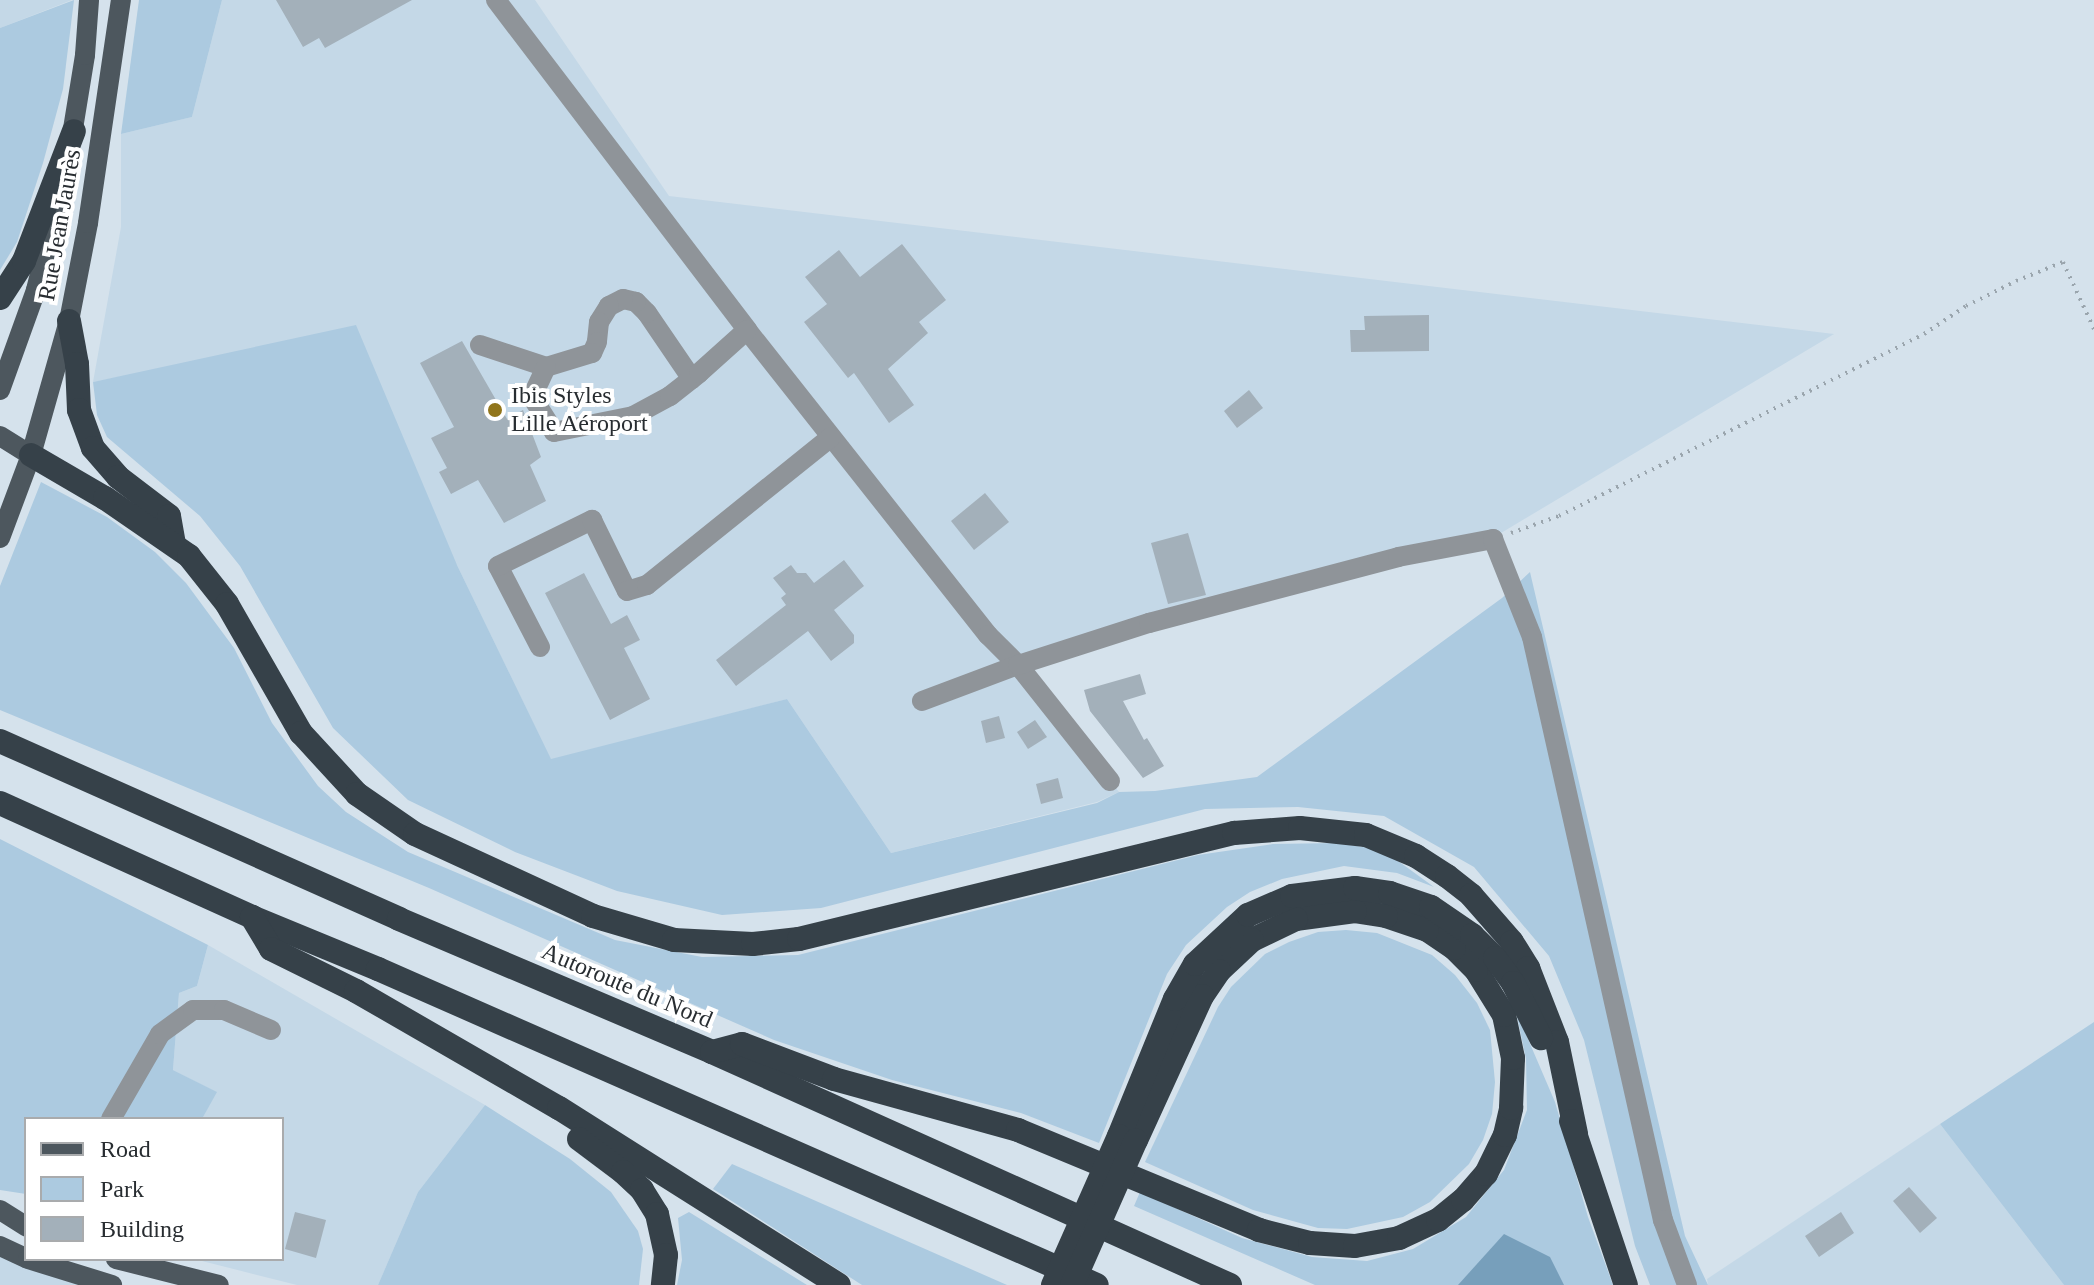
<!DOCTYPE html>
<html>
<head>
<meta charset="utf-8">
<style>
  body { margin:0 }
  #map { position:relative; width:2094px; height:1285px; overflow:hidden; background:#d5e2ec; font-family:Georgia,serif }
  div>[style] { position:absolute }
  [style*='--x'] { left:calc(var(--x)*1px); top:calc(var(--y)*1px); width:calc(var(--w)*1px); rotate:calc(var(--a)*1deg) }
  .built>* { inset:0; background:#c4d8e7 }
  .green>* { inset:0; background:#accae0 }
  .water>* { inset:0; background:#779fbb }
  .building>* { inset:0; background:#a3b0ba }
  .path>* { height:4px; margin-top:-2px; transform-origin:0; background:repeating-linear-gradient(90deg,#9aa5ad 0 2px,transparent 0 8px) }
  .minor>* { height:20px; margin:-10px; padding:0 10px; transform-origin:10px; border-radius:10px; background:#8f9499 }
  .major>* { height:20px; margin:-10px; padding:0 10px; transform-origin:10px; border-radius:10px; background:#4d575e }
  .highway>* { height:24px; margin:-12px; padding:0 12px; transform-origin:12px; border-radius:12px; background:#364149 }
  .highway-bridge>* { height:24px; margin:-12px; padding:0 12px; transform-origin:12px; border-radius:12px; background:#364149 }
  .dots>* { width:22px; height:22px; translate:-50% -50%; box-sizing:border-box; border:4px solid #fff; border-radius:50% }
  span { translate:-50% -50%; white-space:nowrap; text-align:center; line-height:1.15; -webkit-text-stroke:8px #fff; paint-order:stroke }
  .street-label { font-size:24px; color:#282d31 }
  .poi-label { font-size:24px; color:#282d31 }
  .left { translate:0 -50%; text-align:left }
  .legend { position:absolute; left:24px; top:1117px; width:260px; height:144px; box-sizing:border-box; background:#fff; border:2px solid #a9abad; margin:0; padding:10px 14px; list-style:none; font-size:24px; color:#282d31 }
  .legend li { display:flex; align-items:center; gap:16px; height:40px }
  .legend b { width:40px; border:2px solid #a9abad }
</style>
</head>
<body>
<div id="map">
  <div class="built">
    <i style="clip-path:polygon(0 0,72px 0,0 28px)"></i>
    <i style="clip-path:polygon(222px 0,535px 0,669px 196px,1834px 334px,1491px 539px,1019px 666px,1119px 792px,1097px 802px,891px 853px,787px 699px,551px 760px,457px 565px,207px 360px,93px 382px,121px 227px,121px 134px,192px 117px)"></i>
    <i style="clip-path:polygon(208px 945px,485px 1105px,418px 1192px,378px 1285px,297px 1285px,194px 1259px,282px 1259px,282px 1119px,202px 1119px,216px 1092px,173px 1070px,179px 993px,197px 986px)"></i>
    <i style="clip-path:polygon(1940px 1124px,2064px 1285px,1708px 1285px,1707px 1279px)"></i>
    <i style="clip-path:polygon(0 1255px,93px 1285px,0 1285px)"></i>
  </div>
  <div class="green">
    <i style="clip-path:polygon(74px 0,63px 89px,43px 163px,17px 242px,0 270px,0 28px)"></i>
    <i style="clip-path:polygon(139px 0,222px 0,192px 117px,121px 134px)"></i>
    <i style="clip-path:polygon(356px 325px,457px 565px,551px 759px,787px 699px,891px 853px,1097px 803px,1119px 792px,1155px 791px,1257px 777px,1502px 598px,1530px 572px,1685px 1236px,1708px 1285px,1650px 1285px,1635px 1246px,1584px 1040px,1549px 956px,1474px 867px,1384px 816px,1298px 807px,1205px 809px,821px 908px,722px 915px,617px 891px,515px 852px,408px 800px,333px 728px,240px 566px,200px 516px,107px 437px,97px 415px,93px 382px)"></i>
    <i style="clip-path:polygon(41px 482px,107px 517px,155px 552px,186px 583px,234px 648px,272px 723px,318px 786px,346px 812px,408px 852px,615px 940px,702px 957px,798px 955px,1198px 855px,1273px 844px,1337px 843px,1370px 848px,1394px 858px,1434px 887px,1397px 873px,1344px 866px,1282px 879px,1250px 892px,1227px 907px,1186px 945px,1167px 974px,1099px 1143px,1021px 1113px,892px 1080px,774px 1040px,429px 888px,0 710px,0 586px)"></i>
    <i style="clip-path:polygon(0 839px,208px 945px,197px 986px,179px 993px,173px 1070px,217px 1092px,202px 1119px,26px 1119px,26px 1194px,0 1190px)"></i>
    <i style="clip-path:polygon(1346px 930px,1377px 933px,1432px 955px,1455px 975px,1477px 1003px,1490px 1030px,1495px 1082px,1492px 1114px,1483px 1140px,1469px 1164px,1430px 1202px,1403px 1217px,1347px 1229px,1318px 1228px,1253px 1210px,1145px 1162px,1218px 1007px,1231px 987px,1265px 954px,1289px 942px,1318px 932px)"></i>
    <i style="clip-path:polygon(1516px 1011px,1555px 1102px,1588px 1217px,1613px 1285px,1315px 1285px,1134px 1206px,1140px 1192px,1242px 1238px,1312px 1257px,1367px 1261px,1413px 1249px,1466px 1217px,1504px 1170px,1527px 1110px,1526px 1059px)"></i>
    <i style="clip-path:polygon(2094px 1022px,2094px 1285px,2064px 1285px,1940px 1124px)"></i>
    <i style="clip-path:polygon(485px 1105px,570px 1159px,611px 1192px,638px 1231px,643px 1249px,639px 1285px,378px 1285px,418px 1192px)"></i>
    <i style="clip-path:polygon(732px 1164px,1007px 1285px,862px 1285px,713px 1189px)"></i>
    <i style="clip-path:polygon(689px 1212px,807px 1285px,677px 1285px,682px 1260px,678px 1218px)"></i>
  </div>
  <div class="water">
    <i style="clip-path:polygon(1504px 1234px,1550px 1257px,1564px 1285px,1458px 1285px)"></i>
  </div>
  <div class="building">
    <i style="clip-path:polygon(276px 0,412px 0,325px 48px,319px 38px,303px 47px)"></i>
    <i style="clip-path:polygon(902px 244px,946px 300px,919px 322px,928px 333px,888px 369px,914px 405px,889px 423px,854px 373px,848px 378px,804px 322px,827px 304px,805px 277px,839px 250px,860px 277px)"></i>
    <i style="clip-path:polygon(1429px 315px,1429px 351px,1351px 352px,1350px 330px,1365px 330px,1364px 316px)"></i>
    <i style="clip-path:polygon(462px 341px,507px 419px,523px 410px,541px 457px,530px 465px,546px 501px,504px 523px,478px 480px,451px 494px,439px 472px,447px 468px,431px 438px,454px 427px,420px 363px)"></i>
    <i style="clip-path:polygon(1249px 390px,1263px 408px,1237px 428px,1224px 411px)"></i>
    <i style="clip-path:polygon(985px 493px,1009px 522px,974px 550px,951px 521px)"></i>
    <i style="clip-path:polygon(1188px 533px,1206px 595px,1168px 604px,1151px 543px)"></i>
    <i style="clip-path:polygon(844px 560px,864px 586px,834px 610px,854px 635px,854px 643px,831px 661px,808px 631px,736px 686px,716px 660px,786px 605px,781px 598px,786px 594px,773px 578px,791px 565px,797px 573px,806px 573px,814px 583px)"></i>
    <i style="clip-path:polygon(584px 573px,611px 624px,627px 615px,640px 640px,624px 648px,650px 699px,610px 720px,545px 593px)"></i>
    <i style="clip-path:polygon(1140px 674px,1146px 694px,1123px 701px,1144px 740px,1147px 738px,1164px 766px,1143px 778px,1090px 711px,1084px 690px)"></i>
    <i style="clip-path:polygon(999px 716px,1005px 738px,986px 743px,981px 721px)"></i>
    <i style="clip-path:polygon(1035px 720px,1047px 737px,1028px 749px,1017px 732px)"></i>
    <i style="clip-path:polygon(1058px 778px,1063px 798px,1041px 804px,1036px 784px)"></i>
    <i style="clip-path:polygon(1909px 1187px,1937px 1218px,1920px 1233px,1893px 1201px)"></i>
    <i style="clip-path:polygon(295px 1212px,326px 1220px,316px 1258px,285px 1249px)"></i>
    <i style="clip-path:polygon(1841px 1212px,1854px 1233px,1819px 1257px,1805px 1236px)"></i>
  </div>
  <div class="path">
    <i style="--x:1511;--y:533;--w:51;--a:-19.5"></i>
    <i style="--x:1559;--y:516;--w:408;--a:-26.5"></i>
    <i style="--x:1924;--y:334;--w:50;--a:-33.7"></i>
    <i style="--x:1966;--y:306;--w:56;--a:-26.6"></i>
    <i style="--x:2016;--y:281;--w:51;--a:-22"></i>
    <i style="--x:2063;--y:262;--w:74;--a:65.2"></i>
  </div>
  <div class="minor">
    <i style="--x:496;--y:0;--w:415;--a:52.7"></i>
    <i style="--x:747;--y:330;--w:389;--a:51.7"></i>
    <i style="--x:988;--y:635;--w:42;--a:45"></i>
    <i style="--x:1018;--y:665;--w:148;--a:51.6"></i>
    <i style="--x:480;--y:345;--w:70;--a:18.4"></i>
    <i style="--x:692;--y:379;--w:80;--a:-124.3"></i>
    <i style="--x:647;--y:313;--w:16;--a:-135"></i>
    <i style="--x:636;--y:302;--w:13;--a:-167"></i>
    <i style="--x:623;--y:299;--w:16;--a:153"></i>
    <i style="--x:609;--y:306;--w:19;--a:122"></i>
    <i style="--x:599;--y:322;--w:20;--a:96"></i>
    <i style="--x:597;--y:342;--w:12;--a:114"></i>
    <i style="--x:592;--y:353;--w:48;--a:163.1"></i>
    <i style="--x:546;--y:367;--w:33;--a:115"></i>
    <i style="--x:532;--y:397;--w:41;--a:57.8"></i>
    <i style="--x:554;--y:432;--w:81;--a:-11.4"></i>
    <i style="--x:633;--y:416;--w:42;--a:-28.4"></i>
    <i style="--x:670;--y:396;--w:37;--a:-38"></i>
    <i style="--x:699;--y:373;--w:64;--a:-41.9"></i>
    <i style="--x:540;--y:647;--w:91;--a:-117.4"></i>
    <i style="--x:498;--y:566;--w:105;--a:-26.1"></i>
    <i style="--x:592;--y:520;--w:79;--a:63.8"></i>
    <i style="--x:627;--y:591;--w:21;--a:-17"></i>
    <i style="--x:647;--y:585;--w:236;--a:-38.8"></i>
    <i style="--x:922;--y:701;--w:103;--a:-20.6"></i>
    <i style="--x:1018;--y:665;--w:138;--a:-17.8"></i>
    <i style="--x:1149;--y:623;--w:258;--a:-14.8"></i>
    <i style="--x:1398;--y:557;--w:97;--a:-10.7"></i>
    <i style="--x:1493;--y:539;--w:105;--a:68.3"></i>
    <i style="--x:1532;--y:637;--w:598;--a:77.34"></i>
    <i style="--x:1663;--y:1220;--w:69;--a:69.7"></i>
    <i style="--x:111;--y:1119;--w:98;--a:-60"></i>
    <i style="--x:160;--y:1034;--w:41;--a:-36"></i>
    <i style="--x:193;--y:1010;--w:31;--a:0"></i>
    <i style="--x:224;--y:1010;--w:51;--a:23.1"></i>
  </div>
  <div class="major">
    <i style="--x:70;--y:147;--w:93;--a:-80.7"></i>
    <i style="--x:85;--y:55;--w:55;--a:-85.8"></i>
    <i style="--x:0;--y:390;--w:106;--a:-70.2"></i>
    <i style="--x:36;--y:290;--w:107;--a:-76"></i>
    <i style="--x:0;--y:436;--w:36;--a:32"></i>
    <i style="--x:0;--y:538;--w:89;--a:-69.5"></i>
    <i style="--x:31;--y:455;--w:139;--a:-74.2"></i>
    <i style="--x:69;--y:321;--w:100;--a:-79"></i>
    <i style="--x:88;--y:223;--w:225;--a:-81.6"></i>
    <i style="--x:0;--y:1210;--w:31;--a:32"></i>
    <i style="--x:0;--y:1246;--w:29;--a:25"></i>
    <i style="--x:28;--y:1259;--w:88;--a:17.2"></i>
    <i style="--x:116;--y:1259;--w:106;--a:14.2"></i>
  </div>
  <div class="highway">
    <i style="--x:0;--y:298;--w:44;--a:-57"></i>
    <i style="--x:24;--y:261;--w:139;--a:-69"></i>
    <i style="--x:69;--y:321;--w:44;--a:79.5"></i>
    <i style="--x:77;--y:364;--w:46;--a:87.5"></i>
    <i style="--x:79;--y:410;--w:40;--a:69.8"></i>
    <i style="--x:93;--y:448;--w:38;--a:49"></i>
    <i style="--x:118;--y:477;--w:64;--a:37.4"></i>
    <i style="--x:169;--y:516;--w:27;--a:80"></i>
    <i style="--x:31;--y:455;--w:86;--a:30.2"></i>
    <i style="--x:105;--y:498;--w:102;--a:34.6"></i>
    <i style="--x:189;--y:556;--w:61;--a:51.6"></i>
    <i style="--x:227;--y:604;--w:149;--a:60.2"></i>
    <i style="--x:301;--y:733;--w:83;--a:47.4"></i>
    <i style="--x:357;--y:794;--w:70;--a:34.6"></i>
    <i style="--x:415;--y:834;--w:196;--a:24.7"></i>
    <i style="--x:593;--y:916;--w:84;--a:16.5"></i>
    <i style="--x:674;--y:940;--w:79;--a:2.9"></i>
    <i style="--x:753;--y:944;--w:46;--a:-6.2"></i>
    <i style="--x:799;--y:939;--w:448;--a:-13.7"></i>
    <i style="--x:1234;--y:833;--w:66;--a:-4.3"></i>
    <i style="--x:1300;--y:828;--w:66;--a:6.1"></i>
    <i style="--x:1366;--y:835;--w:54;--a:22.8"></i>
    <i style="--x:1416;--y:856;--w:37;--a:33"></i>
    <i style="--x:1447;--y:876;--w:31;--a:38"></i>
    <i style="--x:1471;--y:895;--w:62;--a:48.9"></i>
    <i style="--x:1512;--y:942;--w:31;--a:58"></i>
    <i style="--x:1528;--y:968;--w:79;--a:68.6"></i>
    <i style="--x:1557;--y:1042;--w:94;--a:78.3"></i>
    <i style="--x:0;--y:741;--w:437;--a:24"></i>
    <i style="--x:399;--y:919;--w:340;--a:23"></i>
    <i style="--x:712;--y:1052;--w:568;--a:24.22"></i>
    <i style="--x:0;--y:803;--w:277;--a:24.3"></i>
    <i style="--x:252;--y:917;--w:136;--a:22.4"></i>
    <i style="--x:378;--y:969;--w:785;--a:23.73"></i>
    <i style="--x:252;--y:917;--w:37;--a:59"></i>
    <i style="--x:271;--y:949;--w:95;--a:26.3"></i>
    <i style="--x:356;--y:991;--w:234;--a:30"></i>
    <i style="--x:559;--y:1108;--w:331;--a:32.3"></i>
    <i style="--x:712;--y:1052;--w:31;--a:-15"></i>
    <i style="--x:742;--y:1044;--w:98;--a:20.8"></i>
    <i style="--x:834;--y:1079;--w:191;--a:15.5"></i>
    <i style="--x:1018;--y:1130;--w:261;--a:22.5"></i>
    <i style="--x:1259;--y:1230;--w:53;--a:14.3"></i>
    <i style="--x:1310;--y:1243;--w:45;--a:3.8"></i>
    <i style="--x:1355;--y:1246;--w:45;--a:-10.3"></i>
    <i style="--x:1399;--y:1238;--w:43;--a:-24.8"></i>
    <i style="--x:1438;--y:1220;--w:32;--a:-39"></i>
    <i style="--x:1463;--y:1200;--w:35;--a:-49"></i>
    <i style="--x:1486;--y:1174;--w:43;--a:-64"></i>
    <i style="--x:1505;--y:1135;--w:28;--a:-77"></i>
    <i style="--x:1511;--y:1108;--w:50;--a:-87.7"></i>
    <i style="--x:1513;--y:1058;--w:44;--a:-101.8"></i>
    <i style="--x:1504;--y:1015;--w:53;--a:-121.9"></i>
    <i style="--x:1476;--y:970;--w:31;--a:-135"></i>
    <i style="--x:1454;--y:948;--w:32;--a:-146"></i>
    <i style="--x:1427;--y:930;--w:43;--a:-161.1"></i>
    <i style="--x:1386;--y:916;--w:31;--a:-171"></i>
    <i style="--x:1355;--y:911;--w:60;--a:172.3"></i>
    <i style="--x:1296;--y:919;--w:49;--a:154.5"></i>
    <i style="--x:1252;--y:940;--w:45;--a:136.8"></i>
    <i style="--x:1219;--y:971;--w:30;--a:124"></i>
    <i style="--x:1202;--y:996;--w:158;--a:114.6"></i>
    <i style="--x:1571;--y:1121;--w:173;--a:71.5"></i>
    <i style="--x:1119;--y:1136;--w:148;--a:-67.8"></i>
    <i style="--x:1175;--y:999;--w:40;--a:-60.3"></i>
    <i style="--x:1195;--y:964;--w:72;--a:-42.8"></i>
    <i style="--x:1248;--y:915;--w:48;--a:-23.4"></i>
    <i style="--x:1292;--y:896;--w:64;--a:-7.2"></i>
    <i style="--x:1355;--y:888;--w:35;--a:8"></i>
    <i style="--x:1390;--y:893;--w:43;--a:18.9"></i>
    <i style="--x:1431;--y:907;--w:50;--a:34.3"></i>
    <i style="--x:1472;--y:935;--w:33;--a:45"></i>
    <i style="--x:1495;--y:958;--w:31;--a:54"></i>
    <i style="--x:1513;--y:983;--w:62;--a:63"></i>
    <i style="--x:579;--y:1139;--w:55;--a:36.9"></i>
    <i style="--x:623;--y:1172;--w:26;--a:43"></i>
    <i style="--x:642;--y:1190;--w:28;--a:58"></i>
    <i style="--x:657;--y:1214;--w:42;--a:77.6"></i>
    <i style="--x:666;--y:1255;--w:30;--a:96"></i>
  </div>
  <div class="highway-bridge">
    <i style="--x:1053;--y:1285;--w:163;--a:-66.1"></i>
    <i style="--x:1072;--y:1285;--w:158;--a:-66.2"></i>
  </div>
  <div class="dots">
    <i style="left:495px;top:410px;background:#91751b"></i>
  </div>
  <div class="street-label">
    <span style="left:60px;top:225px;rotate:-80deg">Rue Jean Jaurès</span>
    <span style="left:627px;top:986px;rotate:23deg">Autoroute du Nord</span>
  </div>
  <div class="poi-label">
    <span class="left" style="left:511px;top:410px">Ibis Styles<br>Lille Aéroport</span>
  </div>
  <ul class="legend">
  <li><b style="height:10px;background:#4d575e"></b>Road</li>
  <li><b style="height:22px;background:#accae0"></b>Park</li>
  <li><b style="height:22px;background:#a3b0ba"></b>Building</li>
  </ul>
</div>
</body>
</html>
